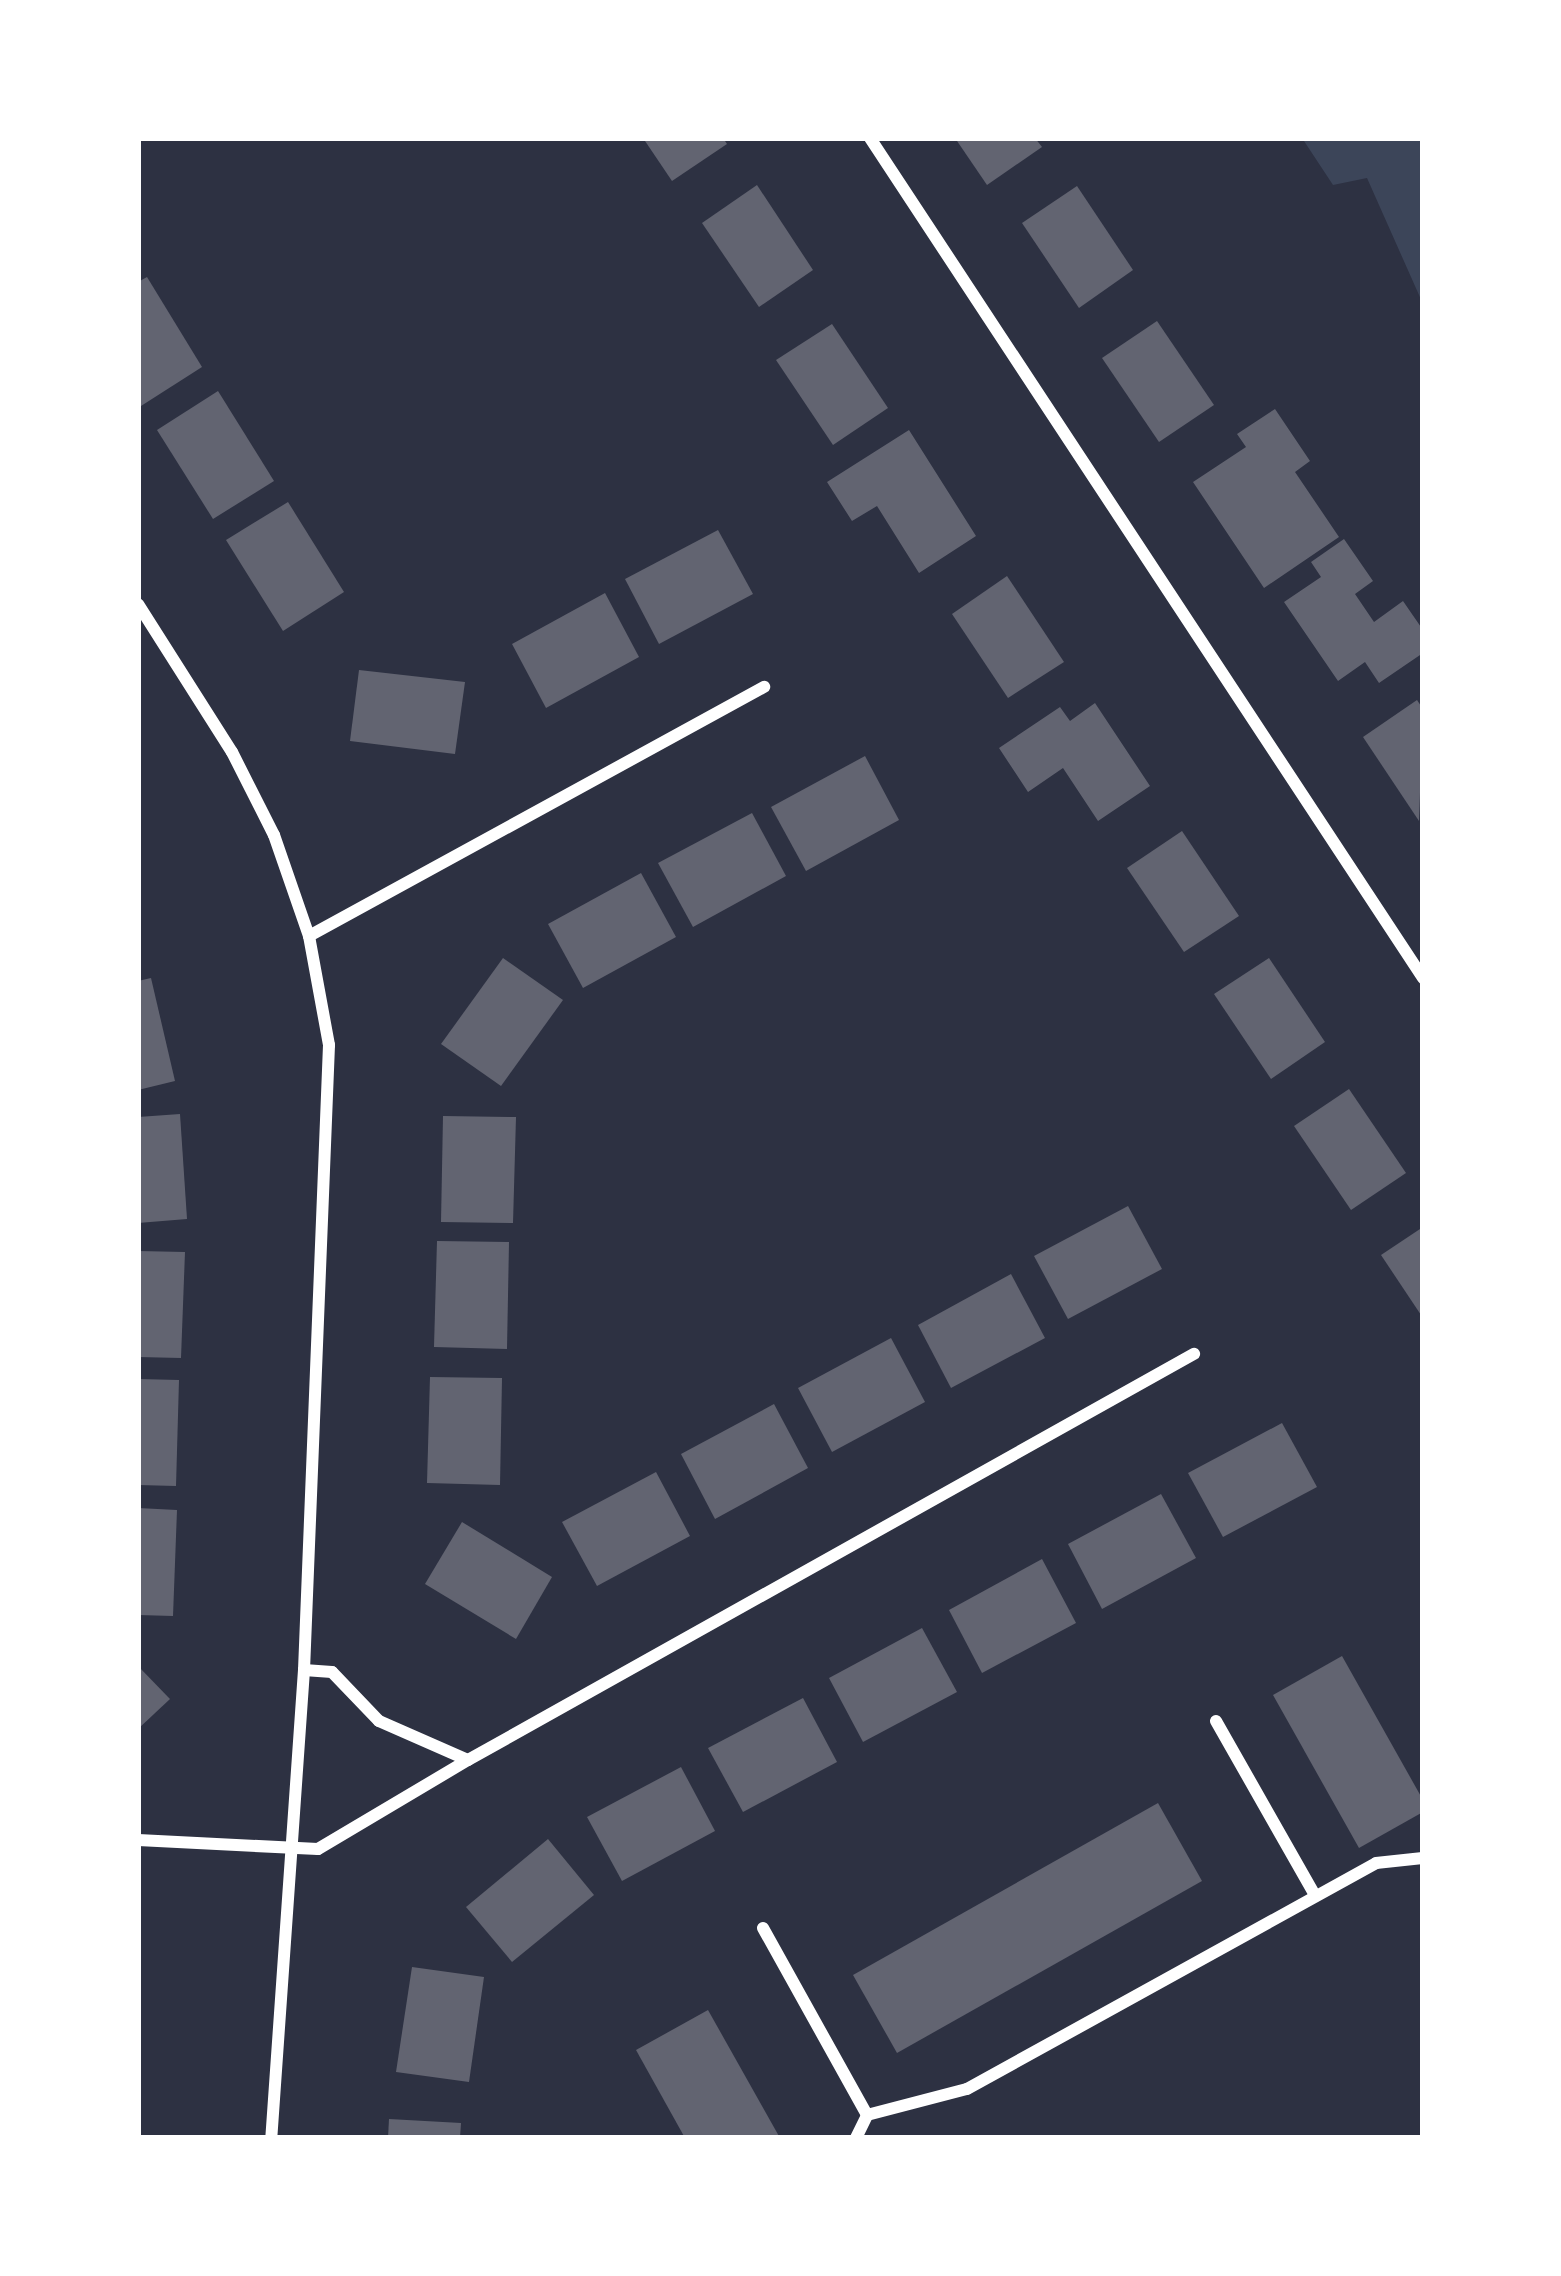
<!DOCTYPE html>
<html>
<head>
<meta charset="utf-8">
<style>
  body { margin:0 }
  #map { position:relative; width:1561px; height:2276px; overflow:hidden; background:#2d3142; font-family:"Crimson Pro",serif }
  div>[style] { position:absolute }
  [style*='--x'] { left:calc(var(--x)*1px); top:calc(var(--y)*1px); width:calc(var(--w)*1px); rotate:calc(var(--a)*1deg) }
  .green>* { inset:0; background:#3c4559 }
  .building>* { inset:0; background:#626471 }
  .minor>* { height:12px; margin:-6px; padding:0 6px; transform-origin:6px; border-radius:6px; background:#fff }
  span { translate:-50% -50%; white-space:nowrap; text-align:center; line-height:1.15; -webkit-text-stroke:12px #fff; paint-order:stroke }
  .frame { position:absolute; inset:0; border:141px solid #fff; pointer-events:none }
</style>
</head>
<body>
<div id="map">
  <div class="green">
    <i style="clip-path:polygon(1302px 138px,1423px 138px,1423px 304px,1367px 178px,1333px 185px)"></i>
  </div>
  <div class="building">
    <i style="clip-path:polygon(643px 138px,723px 138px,727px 144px,672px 181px)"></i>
    <i style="clip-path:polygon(955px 138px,1035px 138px,1042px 147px,987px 185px)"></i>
    <i style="clip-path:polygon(757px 185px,813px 270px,759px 307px,702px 223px)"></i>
    <i style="clip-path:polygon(1077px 186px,1133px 270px,1079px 308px,1022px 223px)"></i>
    <i style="clip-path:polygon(147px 277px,202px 367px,141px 406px,138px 282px)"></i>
    <i style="clip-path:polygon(1157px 321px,1214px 405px,1159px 442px,1102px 358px)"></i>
    <i style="clip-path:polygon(832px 324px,888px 408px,833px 445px,776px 360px)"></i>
    <i style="clip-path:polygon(218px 391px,274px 481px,213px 519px,157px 430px)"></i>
    <i style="clip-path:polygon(1275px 409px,1310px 461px,1295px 472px,1339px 537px,1264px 588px,1193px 482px,1246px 447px,1237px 434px)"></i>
    <i style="clip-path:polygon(909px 430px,976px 536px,919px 573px,877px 506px,852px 521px,827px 482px)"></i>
    <i style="clip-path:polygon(288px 502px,344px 592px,283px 631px,226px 540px)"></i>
    <i style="clip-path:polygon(718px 530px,753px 594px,659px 644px,625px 579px)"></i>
    <i style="clip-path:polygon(1344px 539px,1373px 581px,1355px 594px,1374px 622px,1403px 601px,1423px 630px,1423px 653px,1379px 683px,1365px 662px,1338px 681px,1284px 602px,1321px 577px,1311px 562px)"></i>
    <i style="clip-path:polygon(1007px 576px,1064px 662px,1008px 698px,952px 614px)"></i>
    <i style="clip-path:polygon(605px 593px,639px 657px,546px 708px,512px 644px)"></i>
    <i style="clip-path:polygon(359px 670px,465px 682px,455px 754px,350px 741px)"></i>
    <i style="clip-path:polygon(1417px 700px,1423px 709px,1419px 821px,1363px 737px)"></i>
    <i style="clip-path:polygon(1095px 703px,1150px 786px,1098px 821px,1063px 768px,1028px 792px,999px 748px,1060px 707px,1070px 721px)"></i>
    <i style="clip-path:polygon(865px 756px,899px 820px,806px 871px,771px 807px)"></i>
    <i style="clip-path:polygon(752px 813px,786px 876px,693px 927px,658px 863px)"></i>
    <i style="clip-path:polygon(1182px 831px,1239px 916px,1184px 952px,1127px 868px)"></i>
    <i style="clip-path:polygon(641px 873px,676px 937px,583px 988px,548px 924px)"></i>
    <i style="clip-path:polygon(503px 958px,563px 1000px,501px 1086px,441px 1044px)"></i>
    <i style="clip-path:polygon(1269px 958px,1325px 1042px,1271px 1079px,1214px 994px)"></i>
    <i style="clip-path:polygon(151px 978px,175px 1081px,138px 1090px,138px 981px)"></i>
    <i style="clip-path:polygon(1349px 1089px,1406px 1173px,1351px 1210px,1294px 1126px)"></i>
    <i style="clip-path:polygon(180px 1114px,187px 1219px,138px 1223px,138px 1117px)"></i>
    <i style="clip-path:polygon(443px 1116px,516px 1117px,513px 1223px,441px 1222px)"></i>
    <i style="clip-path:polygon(1128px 1206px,1162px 1269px,1068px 1319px,1034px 1256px)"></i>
    <i style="clip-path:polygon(1423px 1227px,1423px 1318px,1381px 1255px)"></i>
    <i style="clip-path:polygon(437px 1241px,509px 1242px,507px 1349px,434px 1347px)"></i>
    <i style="clip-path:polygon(138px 1251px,185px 1252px,181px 1358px,138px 1357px)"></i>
    <i style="clip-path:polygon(1011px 1274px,1045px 1338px,951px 1388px,918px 1325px)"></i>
    <i style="clip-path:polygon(891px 1338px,925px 1402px,832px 1452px,798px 1388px)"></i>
    <i style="clip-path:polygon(430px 1377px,502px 1378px,500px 1485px,427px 1483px)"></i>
    <i style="clip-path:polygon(138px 1379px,179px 1380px,176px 1486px,138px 1485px)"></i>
    <i style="clip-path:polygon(774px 1404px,808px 1468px,715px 1519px,681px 1454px)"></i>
    <i style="clip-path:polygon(1282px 1423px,1317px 1487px,1223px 1537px,1188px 1473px)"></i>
    <i style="clip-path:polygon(656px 1472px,690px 1536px,597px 1586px,562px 1522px)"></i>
    <i style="clip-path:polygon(1161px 1494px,1196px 1558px,1102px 1609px,1068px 1544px)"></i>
    <i style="clip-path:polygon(138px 1508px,177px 1510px,173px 1616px,138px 1615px)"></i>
    <i style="clip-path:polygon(462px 1522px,552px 1577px,516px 1639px,425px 1584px)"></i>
    <i style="clip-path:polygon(1042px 1559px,1076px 1623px,982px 1673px,949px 1610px)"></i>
    <i style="clip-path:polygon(922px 1628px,957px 1692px,863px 1742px,829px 1678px)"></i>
    <i style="clip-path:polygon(1342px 1656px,1423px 1800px,1423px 1812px,1359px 1848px,1273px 1695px)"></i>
    <i style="clip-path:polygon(138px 1666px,170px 1699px,138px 1729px)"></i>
    <i style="clip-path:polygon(803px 1698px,837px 1762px,743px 1812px,708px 1748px)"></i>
    <i style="clip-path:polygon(681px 1767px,715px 1831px,622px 1881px,587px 1817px)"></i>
    <i style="clip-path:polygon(1158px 1803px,1202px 1881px,897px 2053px,853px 1975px)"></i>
    <i style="clip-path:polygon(548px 1839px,594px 1895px,512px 1962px,466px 1907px)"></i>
    <i style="clip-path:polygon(412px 1967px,484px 1977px,469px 2082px,396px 2072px)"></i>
    <i style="clip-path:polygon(708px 2010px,780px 2138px,685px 2138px,636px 2050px)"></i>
    <i style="clip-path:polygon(389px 2119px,461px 2123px,460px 2138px,388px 2138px)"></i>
  </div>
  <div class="minor">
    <i style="--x:870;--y:138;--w:1006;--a:56.64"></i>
    <i style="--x:138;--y:604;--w:175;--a:57.6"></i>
    <i style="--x:232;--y:752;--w:93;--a:63.2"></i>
    <i style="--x:274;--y:835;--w:107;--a:70.9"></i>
    <i style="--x:309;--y:936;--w:111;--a:79.6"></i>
    <i style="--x:329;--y:1045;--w:625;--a:92.29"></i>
    <i style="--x:304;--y:1670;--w:469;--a:94"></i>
    <i style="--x:309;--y:936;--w:519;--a:-28.69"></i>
    <i style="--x:304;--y:1670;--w:28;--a:4"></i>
    <i style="--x:332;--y:1672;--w:68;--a:46.2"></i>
    <i style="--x:379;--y:1721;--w:97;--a:23.7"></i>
    <i style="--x:468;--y:1760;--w:832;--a:-29.22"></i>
    <i style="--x:1216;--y:1721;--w:200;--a:60.4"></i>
    <i style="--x:138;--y:1840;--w:180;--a:2.9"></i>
    <i style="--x:318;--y:1849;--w:174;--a:-30.7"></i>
    <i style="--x:763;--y:1928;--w:214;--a:60.9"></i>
    <i style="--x:856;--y:2138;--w:25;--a:-64"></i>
    <i style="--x:867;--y:2115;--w:103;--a:-14.6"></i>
    <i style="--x:967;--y:2089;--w:467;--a:-28.9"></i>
    <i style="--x:1376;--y:1863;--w:47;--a:-6.1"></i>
  </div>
  <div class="frame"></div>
</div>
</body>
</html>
